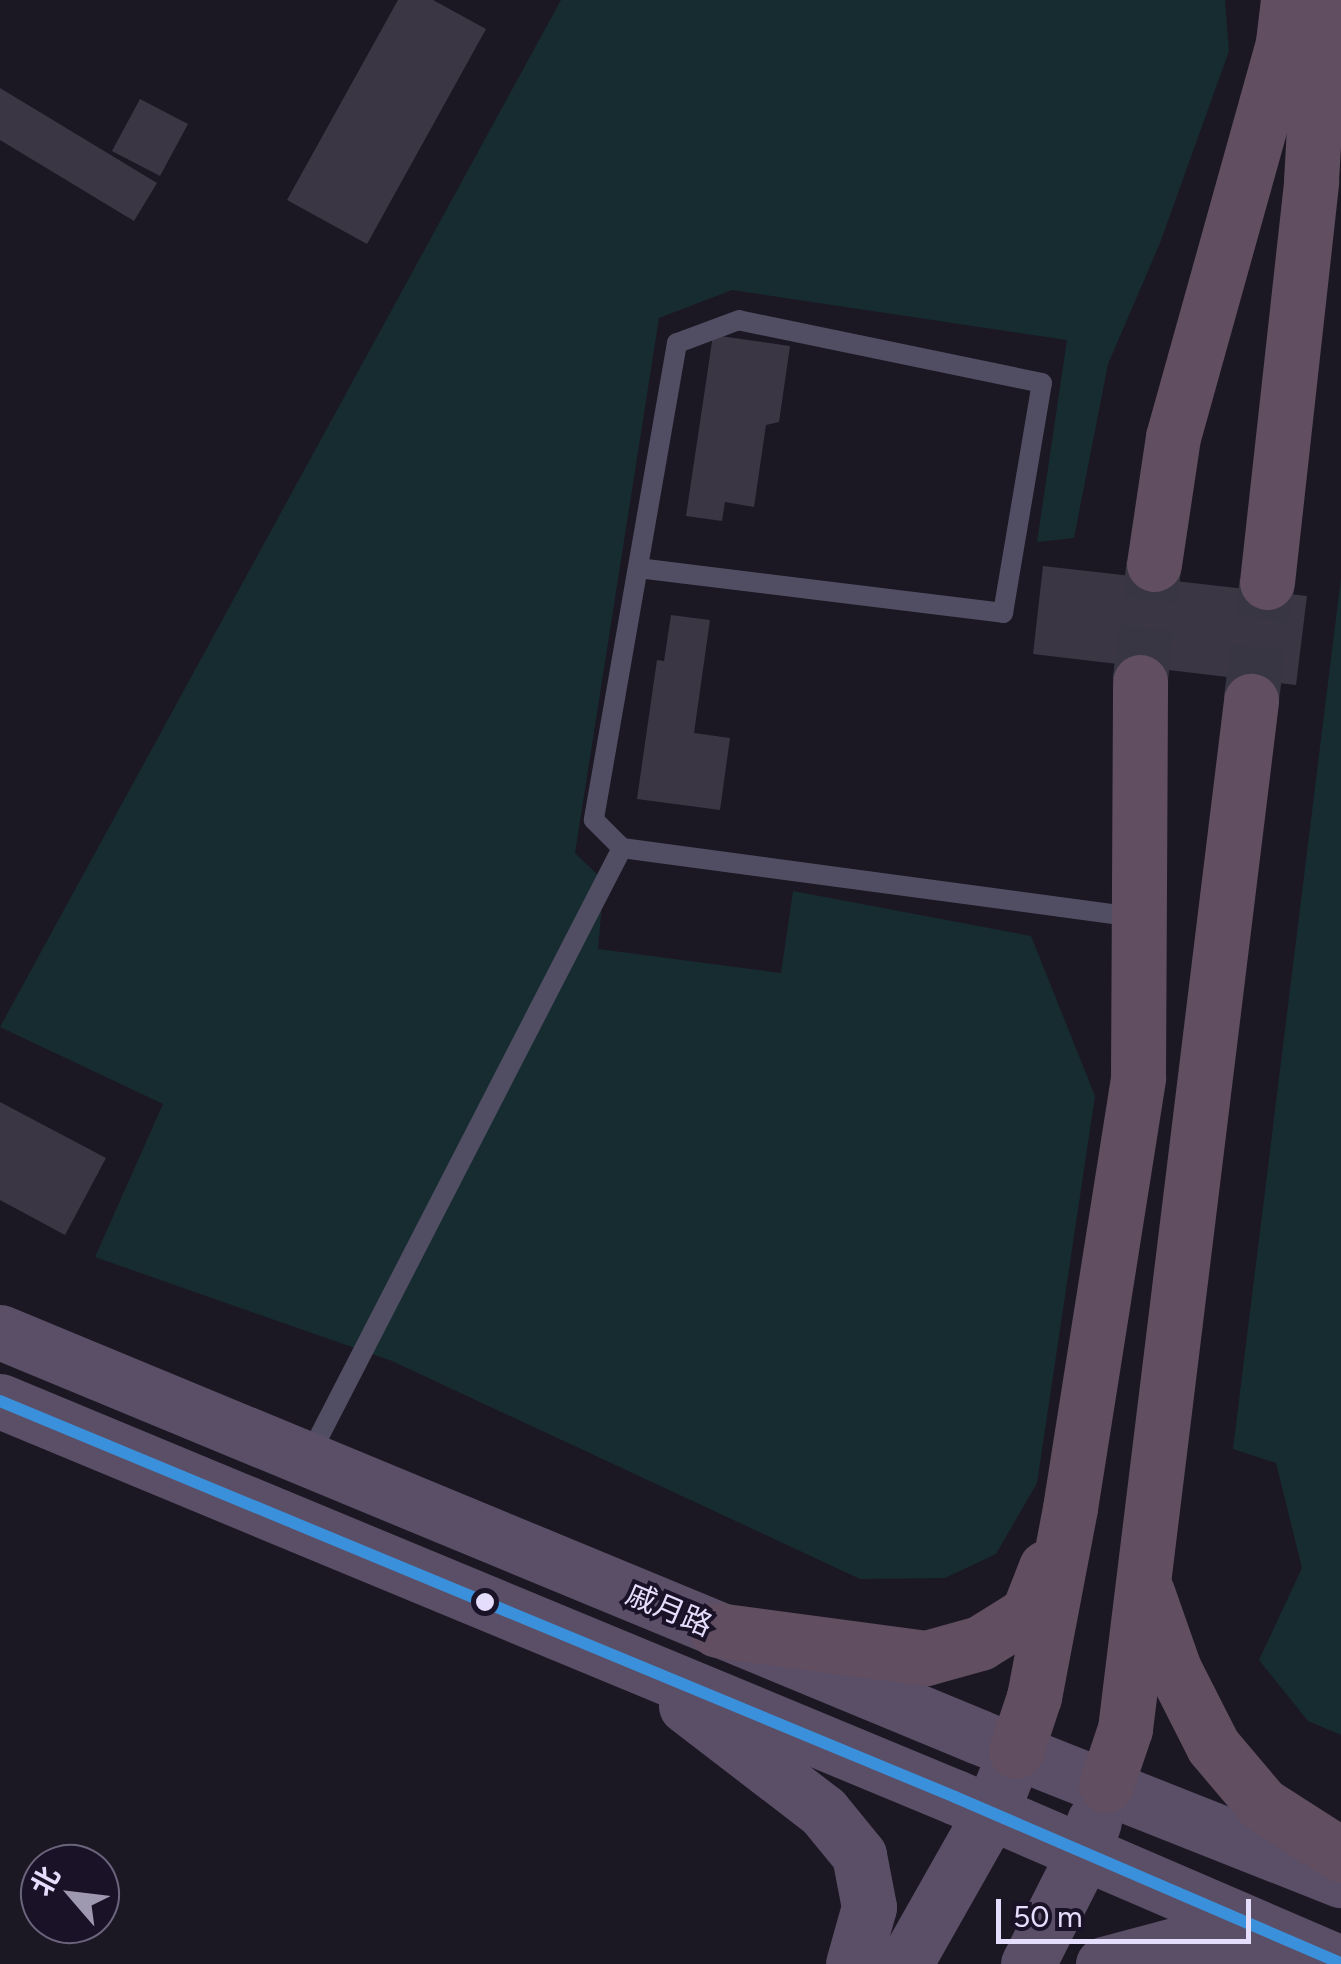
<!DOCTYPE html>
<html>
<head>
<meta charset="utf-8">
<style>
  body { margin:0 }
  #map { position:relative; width:1341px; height:1964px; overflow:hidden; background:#1b1823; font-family:Figtree,"Noto Sans SC",sans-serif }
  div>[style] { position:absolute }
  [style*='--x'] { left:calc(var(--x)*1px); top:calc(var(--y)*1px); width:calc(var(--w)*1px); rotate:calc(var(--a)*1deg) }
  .green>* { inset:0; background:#172c30 }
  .building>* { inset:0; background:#3b3644 }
  .motorway-tunnel>* { height:55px; margin-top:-27.5px; transform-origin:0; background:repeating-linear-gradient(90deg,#393644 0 55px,transparent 0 83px) }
  .service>* { height:20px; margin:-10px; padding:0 10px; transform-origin:10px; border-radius:10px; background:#514e63 }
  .primary>* { height:55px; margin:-27.5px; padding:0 27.5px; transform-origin:27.5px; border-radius:27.5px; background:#5b4f67 }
  .motorway>* { height:55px; margin:-27.5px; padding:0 27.5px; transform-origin:27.5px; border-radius:27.5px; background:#614e60 }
  .bus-1>* { height:12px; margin:-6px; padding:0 6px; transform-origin:6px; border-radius:6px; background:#3a90db }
  .dots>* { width:28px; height:28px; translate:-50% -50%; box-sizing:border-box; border:5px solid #1a1328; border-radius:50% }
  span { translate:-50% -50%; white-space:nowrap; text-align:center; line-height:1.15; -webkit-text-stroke:8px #1a1328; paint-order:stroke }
  .street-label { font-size:30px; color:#e5ddfc }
  .north { position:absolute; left:20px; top:1844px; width:100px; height:100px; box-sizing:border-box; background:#1a1328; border:2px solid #6b647d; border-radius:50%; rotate:298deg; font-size:28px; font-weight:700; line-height:40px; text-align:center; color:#e5ddfc }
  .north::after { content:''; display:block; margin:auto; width:35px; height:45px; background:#9e98b0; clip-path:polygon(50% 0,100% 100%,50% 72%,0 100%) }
  .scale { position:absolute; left:996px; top:1899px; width:255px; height:45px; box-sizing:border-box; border:5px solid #e5ddfc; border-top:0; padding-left:12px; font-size:30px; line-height:35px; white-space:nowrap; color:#e5ddfc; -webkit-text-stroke:8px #1a1328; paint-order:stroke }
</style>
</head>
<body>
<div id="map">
  <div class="green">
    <i style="clip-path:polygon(561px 0,1225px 0,1229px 51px,1160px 243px,1108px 364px,1074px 538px,1037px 542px,1067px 340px,732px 290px,659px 318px,575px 853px,604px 881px,598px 949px,781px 973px,793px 891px,1031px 936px,1095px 1096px,1037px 1483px,996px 1554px,945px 1578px,860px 1579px,392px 1361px,95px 1257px,163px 1104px,0 1027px)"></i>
    <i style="clip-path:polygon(1341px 578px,1341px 1735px,1308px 1721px,1259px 1660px,1302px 1568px,1276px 1463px,1233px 1449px)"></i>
  </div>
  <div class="building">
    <i style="clip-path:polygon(398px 0,433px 0,486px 29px,367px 244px,287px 200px)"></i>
    <i style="clip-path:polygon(0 88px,157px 183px,134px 221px,0 140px)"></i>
    <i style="clip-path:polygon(140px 99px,188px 124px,160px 176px,112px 151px)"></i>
    <i style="clip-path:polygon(713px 335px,790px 346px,779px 422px,766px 425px,754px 507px,725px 502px,722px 521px,686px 516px)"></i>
    <i style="clip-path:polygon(1043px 566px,1307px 596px,1296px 685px,1033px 654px)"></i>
    <i style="clip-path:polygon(671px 615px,710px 620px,694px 733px,730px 738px,720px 810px,637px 799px,657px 660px,664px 661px)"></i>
    <i style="clip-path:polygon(0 1102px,106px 1158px,65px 1235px,0 1200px)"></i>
  </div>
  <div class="motorway-tunnel">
    <i style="--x:1140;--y:682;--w:119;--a:-83.2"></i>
    <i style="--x:1251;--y:701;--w:120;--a:-82.3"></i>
  </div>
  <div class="service">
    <i style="--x:638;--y:568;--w:368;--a:7"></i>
    <i style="--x:1003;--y:613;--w:233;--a:-80.4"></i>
    <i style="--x:1042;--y:383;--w:309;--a:-168.3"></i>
    <i style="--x:739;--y:320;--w:66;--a:159.6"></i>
    <i style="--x:677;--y:343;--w:484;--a:99.9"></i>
    <i style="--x:594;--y:820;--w:40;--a:45"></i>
    <i style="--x:622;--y:848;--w:518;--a:7.66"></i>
    <i style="--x:308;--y:1458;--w:686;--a:-62.76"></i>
  </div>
  <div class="primary">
    <i style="--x:0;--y:1332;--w:1059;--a:22.47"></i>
    <i style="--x:979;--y:1737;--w:389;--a:21.6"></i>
    <i style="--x:0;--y:1401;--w:1034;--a:22.52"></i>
    <i style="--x:955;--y:1797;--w:420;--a:23.3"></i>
    <i style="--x:686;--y:1706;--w:173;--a:37.5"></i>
    <i style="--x:823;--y:1811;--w:57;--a:50.7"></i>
    <i style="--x:859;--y:1855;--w:53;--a:79.1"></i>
    <i style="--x:869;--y:1907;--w:59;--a:105.7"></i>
    <i style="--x:905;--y:1964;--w:175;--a:-60.5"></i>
    <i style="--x:991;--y:1812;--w:38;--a:-68"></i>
    <i style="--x:1028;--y:1964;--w:122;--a:-63.2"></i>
    <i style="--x:1083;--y:1855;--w:36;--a:-72"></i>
    <i style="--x:1103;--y:1964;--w:97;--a:-14.9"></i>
    <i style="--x:1197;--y:1939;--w:64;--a:5.4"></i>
  </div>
  <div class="motorway">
    <i style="--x:1154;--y:564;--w:128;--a:-81.5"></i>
    <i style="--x:1173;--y:437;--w:410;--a:-74.4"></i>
    <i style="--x:1283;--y:42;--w:42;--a:-83.2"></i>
    <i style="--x:1267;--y:582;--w:403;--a:-83.7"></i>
    <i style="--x:1311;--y:181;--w:181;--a:-86.8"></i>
    <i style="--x:1147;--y:1592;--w:82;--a:70.7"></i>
    <i style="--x:1174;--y:1669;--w:86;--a:63.1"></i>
    <i style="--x:1213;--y:1746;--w:76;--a:49.8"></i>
    <i style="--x:1262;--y:1804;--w:94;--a:32.8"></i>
    <i style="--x:717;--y:1630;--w:211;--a:7.6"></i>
    <i style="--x:926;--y:1658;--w:56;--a:-15.5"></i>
    <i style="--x:980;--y:1643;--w:57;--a:-32"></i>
    <i style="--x:1028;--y:1613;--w:49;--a:-68.6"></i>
    <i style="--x:1016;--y:1751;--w:57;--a:-71.6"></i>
    <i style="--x:1034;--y:1697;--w:192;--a:-79.2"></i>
    <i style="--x:1070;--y:1508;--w:436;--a:-81"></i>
    <i style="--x:1138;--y:1077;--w:395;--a:-89.7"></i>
    <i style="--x:1106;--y:1785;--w:59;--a:-71.3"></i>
    <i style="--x:1125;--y:1729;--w:1036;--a:-83.01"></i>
  </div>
  <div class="bus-1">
    <i style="--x:0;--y:1401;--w:1034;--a:22.52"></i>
    <i style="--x:955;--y:1797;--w:420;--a:23.3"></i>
  </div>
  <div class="dots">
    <i style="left:485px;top:1602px;background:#e5ddfc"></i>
  </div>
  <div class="street-label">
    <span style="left:669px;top:1610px;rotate:23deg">戚月路</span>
  </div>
  <div class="north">北</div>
  <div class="scale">50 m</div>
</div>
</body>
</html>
